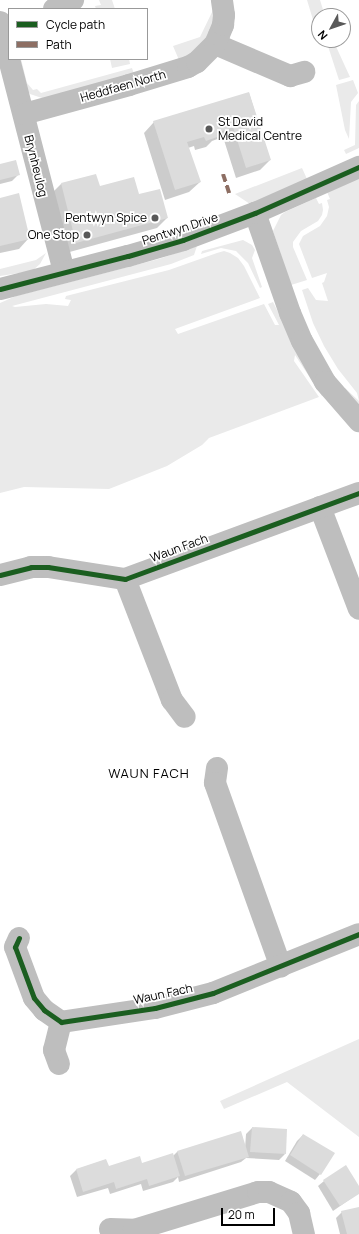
<!DOCTYPE html>
<html>
<head>
<meta charset="utf-8">
<style>
  body { margin:0 }
  #map { position:relative; width:359px; height:1234px; overflow:hidden; background:#fff; font-family:Manrope,sans-serif }
  div>[style] { position:absolute }
  [style*='--x'] { left:calc(var(--x)*1px); top:calc(var(--y)*1px); width:calc(var(--w)*1px); rotate:calc(var(--a)*1deg) }
  .green>* { inset:0; background:#eaeaea }
  .shadow>* { inset:0; background:#0003 }
  .building>* { inset:0; background:#dcdcdc }
  .minor>* { height:22px; margin:-11px; padding:0 11px; transform-origin:11px; border-radius:11px; background:#bebebe }
  .quiet>* { height:4px; margin-top:-2px; transform-origin:0; background:repeating-linear-gradient(90deg,#8d6e63 0 8px,transparent 0 12px) }
  .cycleway>* { height:5px; margin:-2.5px; padding:0 2.5px; transform-origin:2.5px; border-radius:2.5px; background:#1b5e20 }
  .dots>* { width:11px; height:11px; translate:-50% -50%; box-sizing:border-box; border:2px solid #fff; border-radius:50% }
  span { translate:-50% -50%; white-space:nowrap; text-align:center; line-height:1.15; -webkit-text-stroke:3.5px #fff; paint-order:stroke }
  .street-label { font-size:12px; color:#000 }
  .poi-label { font-size:12px; color:#000 }
  .left { translate:0 -50%; text-align:left }
  .right { translate:-100% -50%; text-align:right }
  .neighbourhood-label { font-size:13px; color:#000; letter-spacing:1px }
  .legend { position:absolute; left:8px; top:8px; width:140px; height:52px; box-sizing:border-box; background:#fff; border:1px solid #999; margin:0; padding:5px 7px; list-style:none; font-size:12px; color:#000 }
  .legend li { display:flex; align-items:center; gap:8px; height:20px }
  .legend b { width:20px; border:1px solid #999 }
  .north { position:absolute; left:311px; top:8px; width:40px; height:40px; box-sizing:border-box; background:#fff; border:1px solid #999; border-radius:50%; rotate:230deg; font-size:11px; font-weight:700; line-height:16px; text-align:center; color:#000 }
  .north::after { content:''; display:block; margin:auto; width:14px; height:18px; background:#595959; clip-path:polygon(50% 0,100% 100%,50% 72%,0 100%) }
  .scale { position:absolute; left:221px; top:1208px; width:54px; height:18px; box-sizing:border-box; border:2px solid #000; border-top:0; padding-left:5px; font-size:12px; line-height:14px; white-space:nowrap; color:#000; -webkit-text-stroke:3px #fff; paint-order:stroke }
</style>
</head>
<body>
<div id="map">
  <div class="green">
    <i style="clip-path:polygon(99px 0,112px 0,115px 9px,96px 9px,95px 6px,101px 5px)"></i>
    <i style="clip-path:polygon(307px 0,320px 0,325px 16px,319px 16px,319px 32px,317px 33px)"></i>
    <i style="clip-path:polygon(214px 8px,214px 25px,196px 52px,179px 60px,173px 46px,200px 37px)"></i>
    <i style="clip-path:polygon(326px 40px,333px 40px,350px 77px,339px 80px)"></i>
    <i style="clip-path:polygon(18px 59px,21px 59px,27px 83px,33px 90px,37px 89px,41px 93px,132px 68px,134px 74px,45px 99px,30px 94px,25px 88px)"></i>
    <i style="clip-path:polygon(110px 59px,129px 59px,130px 64px,112px 68px)"></i>
    <i style="clip-path:polygon(353px 80px,358px 93px,351px 102px,349px 139px,345px 130px,336px 85px)"></i>
    <i style="clip-path:polygon(359px 101px,359px 148px,346px 154px,344px 150px,355px 145px,356px 105px)"></i>
    <i style="clip-path:polygon(302px 168px,307px 179px,250px 204px,235px 194px)"></i>
    <i style="clip-path:polygon(359px 178px,359px 410px,342px 390px,345px 388px,359px 401px,357px 393px,338px 369px,324px 346px,313px 323px,302px 290px,308px 288px,316px 300px,328px 301px,322px 283px,324px 282px,327px 273px,312px 278px,299px 244px,303px 236px,320px 226px,327px 216px,329px 207px,327px 200px,330px 199px,327px 192px)"></i>
    <i style="clip-path:polygon(316px 198px,319px 204px,322px 203px,323px 210px,322px 215px,318px 221px,301px 231px,293px 242px,293px 247px,307px 280px,291px 285px,273px 231px,281px 215px,285px 212px)"></i>
    <i style="clip-path:polygon(243px 240px,252px 245px,255px 250px,252px 258px,262px 287px,260px 288px,248px 263px,236px 251px,221px 248px,201px 254px,202px 251px)"></i>
    <i style="clip-path:polygon(197px 246px,194px 255px,171px 264px,12px 306px,15px 307px,46px 304px,68px 306px,71px 300px,65px 299px,66px 296px,169px 270px,217px 253px,224px 251px,230px 253px,238px 258px,244px 266px,260px 298px,175px 329px,178px 334px,264px 304px,275px 325px,279px 325px,268px 304px,273px 302px,287px 330px,325px 394px,322px 396px,295px 355px,294px 361px,319px 397px,209px 438px,202px 445px,167px 466px,109px 489px,24px 487px,0 493px,0 303px,16px 296px,159px 259px)"></i>
    <i style="clip-path:polygon(46px 253px,40px 264px,32px 271px,0 276px,0 269px,36px 260px)"></i>
    <i style="clip-path:polygon(359px 1039px,359px 1137px,287px 1082px,224px 1109px,220px 1101px)"></i>
  </div>
  <div class="shadow">
    <i style="clip-path:polygon(249px 93px,270px 160px,260px 170px,236px 178px,223px 137px,212px 141px,206px 147px,195px 150px,194px 146px,188px 148px,200px 182px,189px 192px,165px 200px,144px 133px,154px 122px)"></i>
    <i style="clip-path:polygon(0 165px,18px 175px,12px 181px,0 184px)"></i>
    <i style="clip-path:polygon(61px 184px,99px 188px,167px 218px,157px 228px,66px 253px,51px 194px)"></i>
    <i style="clip-path:polygon(0 199px,29px 238px,19px 249px,0 253px)"></i>
    <i style="clip-path:polygon(252px 1128px,285px 1154px,279px 1160px,246px 1158px,241px 1162px,179px 1182px,178px 1177px,173px 1182px,143px 1191px,141px 1184px,110px 1194px,108px 1188px,77px 1197px,70px 1176px,76px 1170px,141px 1164px,173px 1156px,177px 1152px,245px 1149px,246px 1134px)"></i>
    <i style="clip-path:polygon(303px 1135px,320px 1174px,315px 1180px,285px 1161px,297px 1141px)"></i>
    <i style="clip-path:polygon(324px 1181px,359px 1188px,359px 1193px,333px 1211px,318px 1186px)"></i>
    <i style="clip-path:polygon(359px 1208px,359px 1234px,340px 1234px,336px 1218px,342px 1212px)"></i>
  </div>
  <div class="building">
    <i style="clip-path:polygon(249px 92px,271px 160px,246px 168px,233px 127px,217px 133px,217px 137px,206px 141px,204px 137px,187px 142px,201px 182px,175px 190px,153px 121px)"></i>
    <i style="clip-path:polygon(16px 160px,20px 175px,0 180px,0 164px)"></i>
    <i style="clip-path:polygon(96px 174px,100px 186px,134px 177px,139px 194px,160px 189px,168px 218px,76px 243px,61px 183px)"></i>
    <i style="clip-path:polygon(19px 193px,30px 239px,0 246px,0 198px)"></i>
    <i style="clip-path:polygon(252px 1127px,287px 1129px,286px 1154px,250px 1152px)"></i>
    <i style="clip-path:polygon(241px 1131px,249px 1157px,185px 1176px,177px 1151px)"></i>
    <i style="clip-path:polygon(303px 1134px,335px 1153px,321px 1175px,290px 1155px)"></i>
    <i style="clip-path:polygon(173px 1153px,180px 1176px,149px 1186px,147px 1179px,116px 1189px,114px 1182px,83px 1192px,76px 1169px,106px 1159px,109px 1166px,140px 1156px,142px 1163px)"></i>
    <i style="clip-path:polygon(346px 1165px,359px 1186px,359px 1194px,340px 1206px,323px 1180px)"></i>
    <i style="clip-path:polygon(359px 1207px,359px 1234px,347px 1234px,341px 1211px)"></i>
  </div>
  <div class="minor">
    <i style="--x:54;--y:9;--w:14;--a:-17"></i>
    <i style="--x:67;--y:5;--w:8;--a:-40"></i>
    <i style="--x:0;--y:22;--w:36;--a:76"></i>
    <i style="--x:215;--y:44;--w:82;--a:23.1"></i>
    <i style="--x:290;--y:76;--w:15;--a:-16"></i>
    <i style="--x:9;--y:59;--w:220;--a:75.5"></i>
    <i style="--x:24;--y:114;--w:109;--a:-15.4"></i>
    <i style="--x:129;--y:85;--w:62;--a:-17"></i>
    <i style="--x:188;--y:67;--w:10;--a:-29"></i>
    <i style="--x:197;--y:62;--w:25;--a:-45"></i>
    <i style="--x:215;--y:44;--w:10;--a:-66"></i>
    <i style="--x:219;--y:35;--w:11;--a:-68"></i>
    <i style="--x:223;--y:25;--w:10;--a:-84"></i>
    <i style="--x:224;--y:15;--w:15;--a:-98"></i>
    <i style="--x:255;--y:213;--w:106;--a:70.7"></i>
    <i style="--x:290;--y:313;--w:30;--a:67"></i>
    <i style="--x:302;--y:341;--w:47;--a:60.7"></i>
    <i style="--x:325;--y:382;--w:52;--a:48.9"></i>
    <i style="--x:0;--y:289;--w:132;--a:-14.5"></i>
    <i style="--x:128;--y:256;--w:57;--a:-16.2"></i>
    <i style="--x:183;--y:240;--w:77;--a:-20.6"></i>
    <i style="--x:255;--y:213;--w:114;--a:-23.9"></i>
    <i style="--x:320;--y:507;--w:109;--a:69.1"></i>
    <i style="--x:0;--y:575;--w:32;--a:-14"></i>
    <i style="--x:31;--y:567;--w:17;--a:0"></i>
    <i style="--x:48;--y:567;--w:78;--a:8.9"></i>
    <i style="--x:125;--y:579;--w:249;--a:-20.2"></i>
    <i style="--x:125;--y:579;--w:130;--a:68.8"></i>
    <i style="--x:172;--y:700;--w:21;--a:53"></i>
    <i style="--x:217;--y:768;--w:15;--a:98"></i>
    <i style="--x:215;--y:783;--w:195;--a:70.3"></i>
    <i style="--x:19;--y:938;--w:10;--a:114"></i>
    <i style="--x:15;--y:947;--w:54;--a:69.6"></i>
    <i style="--x:34;--y:998;--w:16;--a:50"></i>
    <i style="--x:44;--y:1010;--w:21;--a:35"></i>
    <i style="--x:61;--y:1022;--w:95;--a:-8.5"></i>
    <i style="--x:155;--y:1008;--w:60;--a:-14.5"></i>
    <i style="--x:213;--y:993;--w:157;--a:-22"></i>
    <i style="--x:59;--y:1064;--w:15;--a:-110"></i>
    <i style="--x:54;--y:1050;--w:29;--a:-76"></i>
    <i style="--x:110;--y:1229;--w:24;--a:2"></i>
    <i style="--x:134;--y:1230;--w:130;--a:-17"></i>
    <i style="--x:258;--y:1192;--w:11;--a:0"></i>
    <i style="--x:269;--y:1192;--w:24;--a:24"></i>
    <i style="--x:291;--y:1202;--w:14;--a:54"></i>
    <i style="--x:299;--y:1213;--w:22;--a:77"></i>
  </div>
  <div class="quiet">
    <i style="--x:223;--y:174;--w:20;--a:72"></i>
  </div>
  <div class="cycleway">
    <i style="--x:0;--y:289;--w:132;--a:-14.5"></i>
    <i style="--x:128;--y:256;--w:57;--a:-16.2"></i>
    <i style="--x:183;--y:240;--w:77;--a:-20.6"></i>
    <i style="--x:255;--y:213;--w:114;--a:-23.9"></i>
    <i style="--x:0;--y:575;--w:32;--a:-14"></i>
    <i style="--x:31;--y:567;--w:17;--a:0"></i>
    <i style="--x:48;--y:567;--w:78;--a:8.9"></i>
    <i style="--x:125;--y:579;--w:249;--a:-20.2"></i>
    <i style="--x:19;--y:938;--w:10;--a:114"></i>
    <i style="--x:15;--y:947;--w:54;--a:69.6"></i>
    <i style="--x:34;--y:998;--w:16;--a:50"></i>
    <i style="--x:44;--y:1010;--w:21;--a:35"></i>
    <i style="--x:61;--y:1022;--w:95;--a:-8.5"></i>
    <i style="--x:155;--y:1008;--w:60;--a:-14.5"></i>
    <i style="--x:213;--y:993;--w:157;--a:-22"></i>
  </div>
  <div class="dots">
    <i style="left:209px;top:129px;background:#595959"></i>
    <i style="left:155px;top:218px;background:#595959"></i>
    <i style="left:87px;top:235px;background:#595959"></i>
  </div>
  <div class="street-label">
    <span style="left:123px;top:86px;rotate:-16deg">Heddfaen North</span>
    <span style="left:36px;top:166px;rotate:76deg">Brynheulog</span>
    <span style="left:180px;top:229px;rotate:-18deg">Pentwyn Drive</span>
    <span style="left:179px;top:548px;rotate:-20deg">Waun Fach</span>
    <span style="left:163px;top:994px;rotate:-12deg">Waun Fach</span>
  </div>
  <div class="poi-label">
    <span class="left" style="left:218px;top:129px">St David<br>Medical Centre</span>
    <span class="right" style="left:147px;top:218px">Pentwyn Spice</span>
    <span class="right" style="left:79px;top:235px">One Stop</span>
  </div>
  <div class="neighbourhood-label">
    <span style="left:149px;top:773px">WAUN FACH</span>
  </div>
  <ul class="legend">
  <li><b style="height:5px;background:#1b5e20"></b>Cycle path</li>
  <li><b style="height:5px;background:#8d6e63"></b>Path</li>
  </ul>
  <div class="north">N</div>
  <div class="scale">20 m</div>
</div>
</body>
</html>
